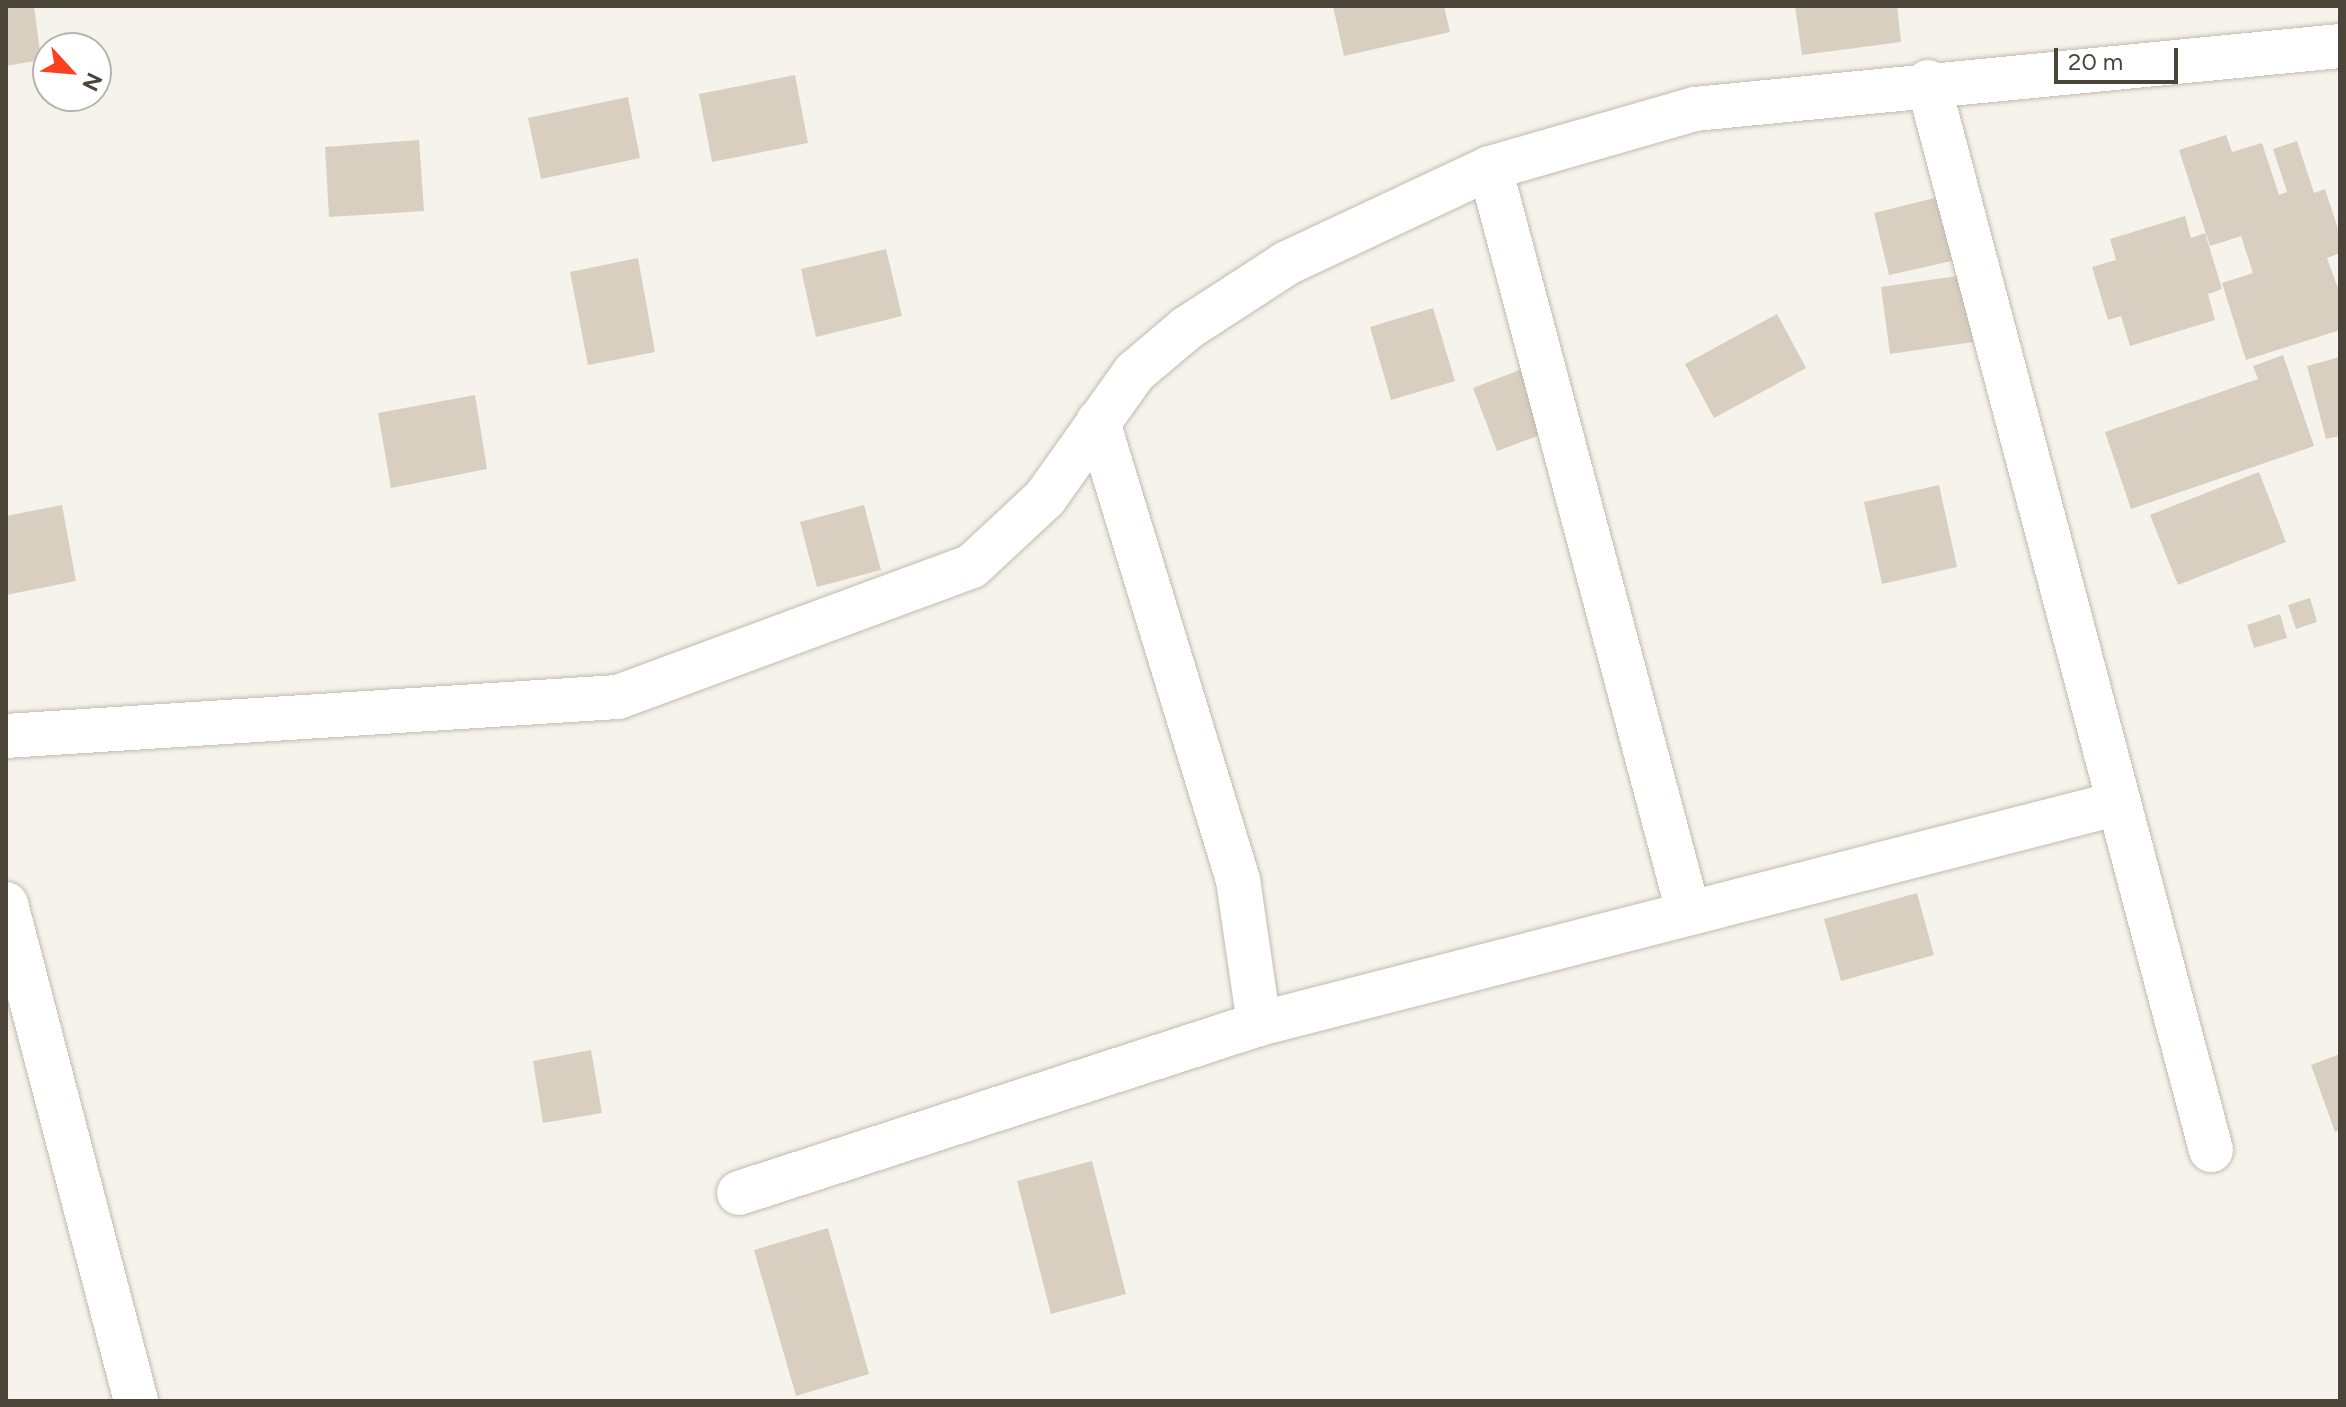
<!DOCTYPE html>
<html>
<head>
<meta charset="utf-8">
<style>
  body { margin:0 }
  #map { position:relative; width:2346px; height:1407px; overflow:hidden; background:#f6f3ec; font-family:Figtree,sans-serif }
  div>[style] { position:absolute }
  [style*='--x'] { left:calc(var(--x)*1px); top:calc(var(--y)*1px); width:calc(var(--w)*1px); rotate:calc(var(--a)*1deg) }
  .building>* { inset:0; background:#d8cfc1 }
  .roads { filter:drop-shadow(0 0 2px #c2bbae) drop-shadow(0 0 2px #c2bbae) }
  .minor>* { height:44px; margin:-22px; padding:0 22px; transform-origin:22px; border-radius:22px; background:#fff }
  span { translate:-50% -50%; white-space:nowrap; text-align:center; line-height:1.15; -webkit-text-stroke:6px #fff; paint-order:stroke }
  .frame { position:absolute; inset:0; border:8px solid #4b4439; pointer-events:none }
  .north { position:absolute; left:32px; top:32px; width:80px; height:80px; box-sizing:border-box; background:#fff; border:2px solid #b7b4b0; border-radius:50%; rotate:116deg; font-size:22px; font-weight:700; line-height:32px; text-align:center; color:#4b4439 }
  .north::after { content:''; display:block; margin:auto; width:28px; height:36px; background:#fc3f1d; clip-path:polygon(50% 0,100% 100%,50% 72%,0 100%) }
  .scale { position:absolute; left:2054px; top:48px; width:124px; height:36px; box-sizing:border-box; border:4px solid #4b4439; border-top:0; padding-left:10px; font-size:24px; line-height:28px; white-space:nowrap; color:#4b4439; -webkit-text-stroke:6px #fff; paint-order:stroke }
</style>
</head>
<body>
<div id="map">
  <div class="building">
    <i style="clip-path:polygon(6px 6px,34px 6px,41px 60px,6px 66px)"></i>
    <i style="clip-path:polygon(1333px 6px,1444px 6px,1450px 32px,1344px 56px)"></i>
    <i style="clip-path:polygon(1795px 6px,1897px 6px,1901px 42px,1802px 55px)"></i>
    <i style="clip-path:polygon(795px 75px,808px 143px,712px 162px,699px 94px)"></i>
    <i style="clip-path:polygon(628px 97px,640px 158px,541px 179px,528px 118px)"></i>
    <i style="clip-path:polygon(2226px 135px,2232px 152px,2262px 143px,2279px 195px,2287px 192px,2273px 149px,2297px 141px,2314px 193px,2325px 189px,2340px 235px,2340px 253px,2327px 258px,2340px 294px,2340px 330px,2246px 360px,2222px 283px,2253px 273px,2241px 236px,2210px 246px,2179px 150px)"></i>
    <i style="clip-path:polygon(419px 140px,424px 211px,329px 217px,325px 147px)"></i>
    <i style="clip-path:polygon(1946px 195px,1961px 259px,1889px 275px,1874px 213px)"></i>
    <i style="clip-path:polygon(2185px 216px,2191px 238px,2205px 233px,2222px 289px,2208px 294px,2215px 320px,2130px 346px,2121px 316px,2108px 320px,2092px 267px,2116px 260px,2110px 239px)"></i>
    <i style="clip-path:polygon(886px 249px,902px 316px,816px 337px,801px 269px)"></i>
    <i style="clip-path:polygon(638px 258px,655px 352px,588px 365px,570px 272px)"></i>
    <i style="clip-path:polygon(1964px 275px,1973px 342px,1890px 354px,1881px 287px)"></i>
    <i style="clip-path:polygon(1433px 308px,1455px 381px,1391px 400px,1370px 327px)"></i>
    <i style="clip-path:polygon(1777px 314px,1806px 368px,1714px 418px,1685px 364px)"></i>
    <i style="clip-path:polygon(2283px 355px,2314px 446px,2131px 509px,2105px 432px,2258px 379px,2253px 366px)"></i>
    <i style="clip-path:polygon(2340px 357px,2340px 436px,2326px 439px,2307px 366px)"></i>
    <i style="clip-path:polygon(1551px 358px,1575px 422px,1497px 451px,1473px 388px)"></i>
    <i style="clip-path:polygon(475px 395px,487px 469px,391px 488px,378px 413px)"></i>
    <i style="clip-path:polygon(2259px 472px,2286px 542px,2178px 585px,2150px 515px)"></i>
    <i style="clip-path:polygon(1939px 485px,1957px 567px,1882px 584px,1864px 502px)"></i>
    <i style="clip-path:polygon(62px 505px,76px 581px,6px 595px,6px 516px)"></i>
    <i style="clip-path:polygon(864px 505px,881px 570px,817px 587px,800px 522px)"></i>
    <i style="clip-path:polygon(2310px 598px,2317px 622px,2296px 629px,2288px 605px)"></i>
    <i style="clip-path:polygon(2280px 614px,2287px 638px,2254px 648px,2247px 625px)"></i>
    <i style="clip-path:polygon(1917px 893px,1934px 955px,1841px 981px,1824px 919px)"></i>
    <i style="clip-path:polygon(591px 1050px,602px 1113px,543px 1123px,533px 1061px)"></i>
    <i style="clip-path:polygon(2340px 1054px,2340px 1130px,2335px 1132px,2311px 1065px)"></i>
    <i style="clip-path:polygon(1092px 1161px,1126px 1294px,1051px 1314px,1017px 1181px)"></i>
    <i style="clip-path:polygon(828px 1228px,869px 1374px,796px 1396px,754px 1250px)"></i>
  </div>
  <div class="roads">
    <div class="minor">
      <i style="--x:1928;--y:82;--w:1105;--a:75.16"></i>
      <i style="--x:1490;--y:168;--w:769;--a:75.08"></i>
      <i style="--x:1098;--y:422;--w:479;--a:73"></i>
      <i style="--x:1238;--y:880;--w:146;--a:81.7"></i>
      <i style="--x:1259;--y:1024;--w:888;--a:-14.41"></i>
      <i style="--x:6;--y:736;--w:613;--a:-3.65"></i>
      <i style="--x:618;--y:697;--w:377;--a:-20.3"></i>
      <i style="--x:972;--y:566;--w:100;--a:-43"></i>
      <i style="--x:1045;--y:498;--w:155;--a:-54.5"></i>
      <i style="--x:1135;--y:372;--w:68;--a:-40.2"></i>
      <i style="--x:1187;--y:328;--w:119;--a:-33"></i>
      <i style="--x:1287;--y:263;--w:224;--a:-25.1"></i>
      <i style="--x:1490;--y:168;--w:213;--a:-16.1"></i>
      <i style="--x:1695;--y:109;--w:648;--a:-5.58"></i>
      <i style="--x:6;--y:904;--w:514;--a:75.34"></i>
      <i style="--x:739;--y:1193;--w:547;--a:-18"></i>
    </div>
  </div>
  <div class="frame"></div>
  <div class="north">N</div>
  <div class="scale">20 m</div>
</div>
</body>
</html>
